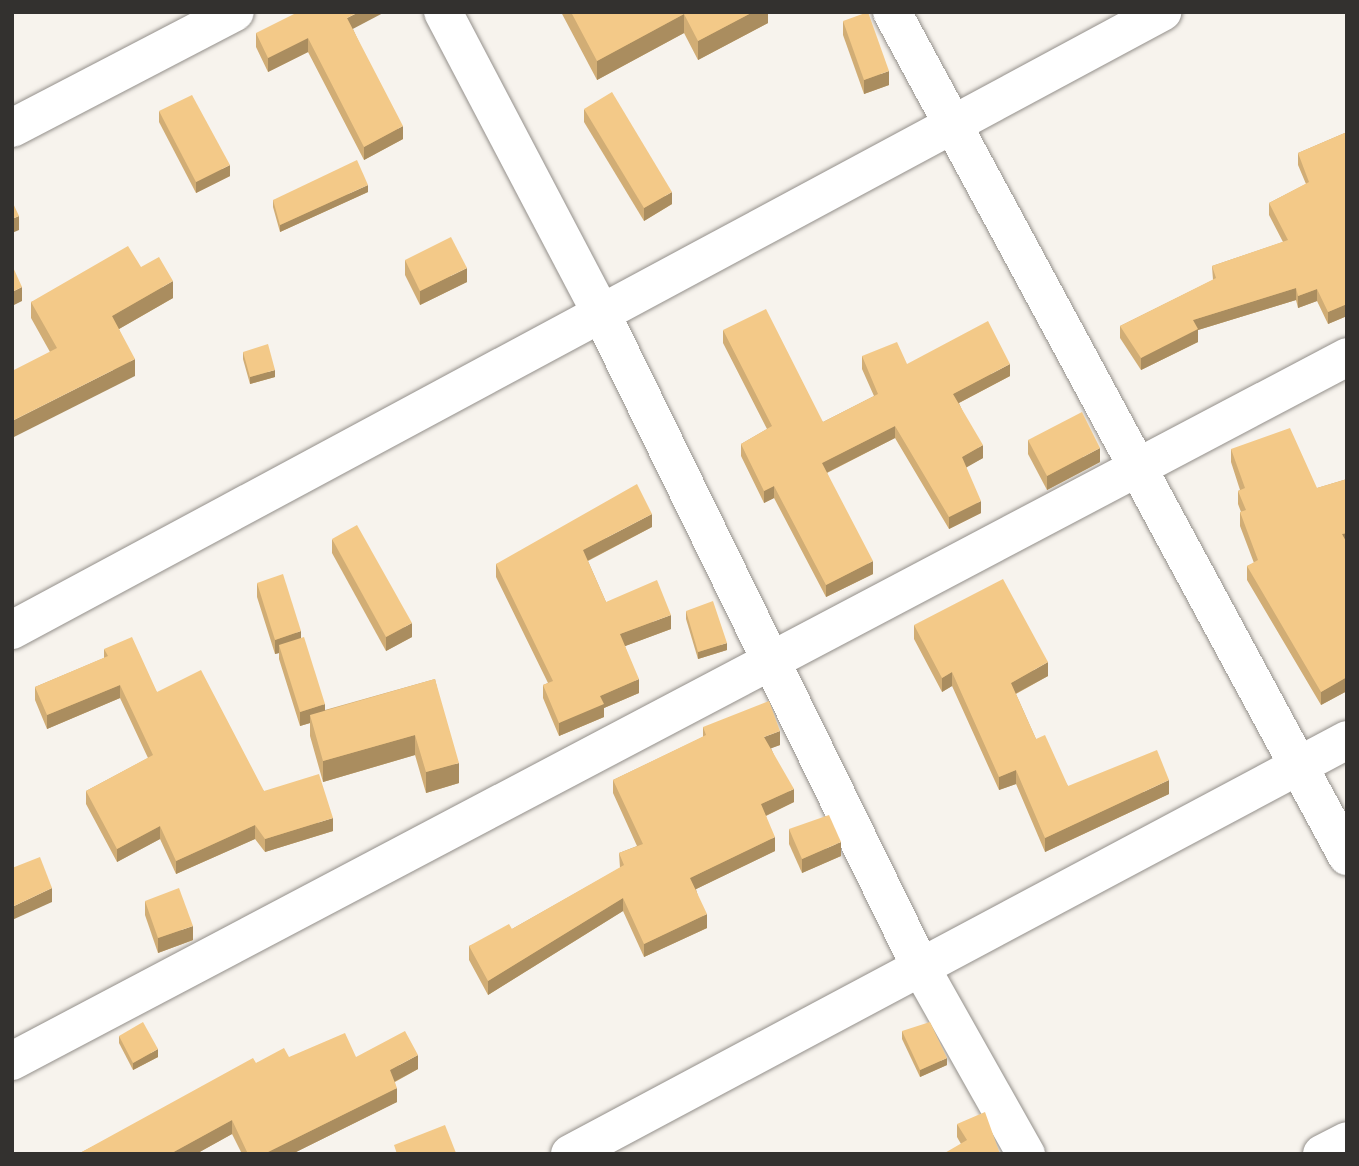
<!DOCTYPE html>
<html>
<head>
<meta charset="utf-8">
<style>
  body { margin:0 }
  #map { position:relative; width:1359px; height:1166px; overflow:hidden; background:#f7f3ed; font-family:"DejaVu Sans",sans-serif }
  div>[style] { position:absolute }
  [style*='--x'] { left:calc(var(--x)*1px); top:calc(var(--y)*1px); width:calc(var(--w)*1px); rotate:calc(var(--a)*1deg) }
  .roads { filter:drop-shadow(0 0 2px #94908b) drop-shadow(0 0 2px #94908b) }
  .minor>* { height:38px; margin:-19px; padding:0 19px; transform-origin:19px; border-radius:19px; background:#fff }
  .tertiary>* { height:38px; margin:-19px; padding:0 19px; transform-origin:19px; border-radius:19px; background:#fff }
  .wall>* { inset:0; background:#d1ad75 }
  .shaded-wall>* { inset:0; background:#aa8d5f }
  .building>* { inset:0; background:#f3c988 }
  span { translate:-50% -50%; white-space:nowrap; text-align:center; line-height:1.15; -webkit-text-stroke:7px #fff; paint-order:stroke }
  .frame { position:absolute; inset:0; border:14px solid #33312f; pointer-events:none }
</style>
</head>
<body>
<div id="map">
  <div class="roads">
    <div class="minor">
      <i style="--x:443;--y:12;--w:342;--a:62.3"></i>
      <i style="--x:602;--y:315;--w:727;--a:63.96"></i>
      <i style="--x:921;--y:968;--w:214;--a:60.6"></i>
      <i style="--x:892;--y:12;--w:959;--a:61.67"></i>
      <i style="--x:12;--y:128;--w:251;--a:-27.5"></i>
      <i style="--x:12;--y:1061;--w:1509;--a:-27.8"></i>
      <i style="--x:570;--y:1154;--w:880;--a:-28.05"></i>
      <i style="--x:1322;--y:1154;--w:28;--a:-27"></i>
    </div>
    <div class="tertiary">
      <i style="--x:12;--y:630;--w:1306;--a:-28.25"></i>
    </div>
  </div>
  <div class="wall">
    <i style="clip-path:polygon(561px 12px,768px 12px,768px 23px,698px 60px,684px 33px,597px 80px)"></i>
    <i style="clip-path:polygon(843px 21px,889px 85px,864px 94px,843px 35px)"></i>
    <i style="clip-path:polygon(353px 29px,403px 139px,364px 160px,308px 52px,268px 72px,256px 47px,256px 33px)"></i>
    <i style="clip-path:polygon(584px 109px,672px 204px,644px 221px,584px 122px)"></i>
    <i style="clip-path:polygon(159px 111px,230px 176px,196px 193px,159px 122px)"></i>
    <i style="clip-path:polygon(1347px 132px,1347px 316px,1328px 324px,1317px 301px,1298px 308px,1296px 300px,1198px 330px,1198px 342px,1141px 370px,1120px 338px,1120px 326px,1213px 280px,1212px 266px,1283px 242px,1269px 215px,1269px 203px,1306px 184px,1298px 165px,1298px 153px)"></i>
    <i style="clip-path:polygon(368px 192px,280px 232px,273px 207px,273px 200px)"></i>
    <i style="clip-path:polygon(405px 260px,467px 282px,420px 305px,405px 275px)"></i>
    <i style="clip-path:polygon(141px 267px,173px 298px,119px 329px,135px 376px,50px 352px,31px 318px,31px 302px)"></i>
    <i style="clip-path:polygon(723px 330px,823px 422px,874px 396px,862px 369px,862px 356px,907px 364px,1010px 376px,959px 403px,983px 458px,966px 467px,981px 513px,949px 529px,895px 438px,827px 473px,873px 574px,826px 597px,774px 498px,764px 503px,741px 456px,741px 444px,767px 429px,723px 343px)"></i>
    <i style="clip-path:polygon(243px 352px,275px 377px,250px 384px,243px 359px)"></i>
    <i style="clip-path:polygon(1028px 440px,1100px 462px,1047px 490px,1028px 454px)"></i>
    <i style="clip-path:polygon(1231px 449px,1317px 488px,1347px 479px,1347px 691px,1321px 705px,1247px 580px,1247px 566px,1254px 563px,1240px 526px,1240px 512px,1241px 512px,1238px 504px,1238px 491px,1240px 490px,1231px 462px)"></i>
    <i style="clip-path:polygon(652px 527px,588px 561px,606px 602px,671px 629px,625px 646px,639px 693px,604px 708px,604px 717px,559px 736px,543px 698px,543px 685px,548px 683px,496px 577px,496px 564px)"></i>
    <i style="clip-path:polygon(332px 539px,412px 637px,386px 651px,332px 553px)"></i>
    <i style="clip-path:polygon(257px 583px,301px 638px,325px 710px,435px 679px,459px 783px,426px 793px,415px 755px,323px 782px,310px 736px,310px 723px,300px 726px,279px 659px,279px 653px,275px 654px,257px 597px)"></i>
    <i style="clip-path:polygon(686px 611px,727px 650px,698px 659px,686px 619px)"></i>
    <i style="clip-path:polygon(914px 625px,1048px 676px,1016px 694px,1036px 739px,1068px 786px,1169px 794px,1045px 852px,1016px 784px,999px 790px,952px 686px,942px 692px,914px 639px)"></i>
    <i style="clip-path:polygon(104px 649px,157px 692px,264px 791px,333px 831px,265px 852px,255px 839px,176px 874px,160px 839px,117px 862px,86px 804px,86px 791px,148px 758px,120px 698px,47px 729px,35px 700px,35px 687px,104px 658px)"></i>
    <i style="clip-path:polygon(703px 727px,780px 745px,771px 748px,794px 802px,766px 816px,775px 851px,696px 889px,707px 928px,644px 957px,623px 911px,488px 995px,469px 960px,469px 946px,512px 929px,620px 868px,619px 853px,637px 846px,613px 793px,613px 780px,703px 737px)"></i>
    <i style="clip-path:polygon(789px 829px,841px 856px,802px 873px,789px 844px)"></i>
    <i style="clip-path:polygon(145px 901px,193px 940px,158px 953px,145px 915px)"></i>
    <i style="clip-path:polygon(902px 1031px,947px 1065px,920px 1077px,902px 1039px)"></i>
    <i style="clip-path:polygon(119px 1036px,158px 1057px,133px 1070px,119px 1043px)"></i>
    <i style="clip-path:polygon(289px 1057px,356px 1057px,418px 1069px,395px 1082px,397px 1102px,292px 1154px,242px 1154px,232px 1134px,196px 1154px,78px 1154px,256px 1063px)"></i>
    <i style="clip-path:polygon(957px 1124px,1000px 1154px,961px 1144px,957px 1137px)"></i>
  </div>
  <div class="shaded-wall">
    <i style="clip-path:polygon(359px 12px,385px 12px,347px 32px,347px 18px)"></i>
    <i style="clip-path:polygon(753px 12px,768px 12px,768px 23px,698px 60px,698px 41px)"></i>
    <i style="clip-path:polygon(684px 14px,684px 33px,597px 80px,597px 61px)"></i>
    <i style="clip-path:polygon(308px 38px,308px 52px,268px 72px,268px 58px)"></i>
    <i style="clip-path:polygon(889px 71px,889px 85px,864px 94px,864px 80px)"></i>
    <i style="clip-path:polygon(403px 126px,403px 139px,364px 160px,364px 147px)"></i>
    <i style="clip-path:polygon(230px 165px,230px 176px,196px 193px,196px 182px)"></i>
    <i style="clip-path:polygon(368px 185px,368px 192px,280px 232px,280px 225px)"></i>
    <i style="clip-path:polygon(672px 192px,672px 204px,644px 221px,644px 208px)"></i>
    <i style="clip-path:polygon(19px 216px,19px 230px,12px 233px,12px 219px)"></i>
    <i style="clip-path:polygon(467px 268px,467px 282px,420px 305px,420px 291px)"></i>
    <i style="clip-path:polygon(173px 281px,173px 298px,112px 333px,112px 316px)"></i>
    <i style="clip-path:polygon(22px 287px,22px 301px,12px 306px,12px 292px)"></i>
    <i style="clip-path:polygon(1296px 288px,1296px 300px,1198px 330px,1198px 342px,1141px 370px,1141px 358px,1193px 320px)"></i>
    <i style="clip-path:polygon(1317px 289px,1317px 301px,1298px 308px,1298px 296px)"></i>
    <i style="clip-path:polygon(1347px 304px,1347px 316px,1328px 324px,1328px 312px)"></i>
    <i style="clip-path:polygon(135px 359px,135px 376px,12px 438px,12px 421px)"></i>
    <i style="clip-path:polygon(1010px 364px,1010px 376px,953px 406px,953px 394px)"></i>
    <i style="clip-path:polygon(275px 370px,275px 377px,250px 384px,250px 377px)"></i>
    <i style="clip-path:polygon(895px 426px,895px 438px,822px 475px,822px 463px)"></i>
    <i style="clip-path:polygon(983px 445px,983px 458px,962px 470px,962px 457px)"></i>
    <i style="clip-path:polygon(1100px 448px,1100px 462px,1047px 490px,1047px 476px)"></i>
    <i style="clip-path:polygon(774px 486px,774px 498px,764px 503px,764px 491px)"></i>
    <i style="clip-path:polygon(981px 501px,981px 513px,949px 529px,949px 517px)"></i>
    <i style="clip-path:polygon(652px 514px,652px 527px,583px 563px,583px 550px)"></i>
    <i style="clip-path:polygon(1347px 533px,1347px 546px,1342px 534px)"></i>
    <i style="clip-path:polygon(873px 561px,873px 574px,826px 597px,826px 585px)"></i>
    <i style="clip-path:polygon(671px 615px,671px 629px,620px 648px,620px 634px)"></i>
    <i style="clip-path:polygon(412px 623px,412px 637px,386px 651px,386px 637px)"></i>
    <i style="clip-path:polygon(301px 631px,301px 645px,279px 645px,279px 653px,275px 654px,275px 640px)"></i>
    <i style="clip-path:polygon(727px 643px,727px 650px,698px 659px,698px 652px)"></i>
    <i style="clip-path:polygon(1048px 662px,1048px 676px,1011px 696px,1011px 683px)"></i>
    <i style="clip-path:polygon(952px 672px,952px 686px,942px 692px,942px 678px)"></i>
    <i style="clip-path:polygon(1347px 677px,1347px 691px,1321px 705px,1321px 692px)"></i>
    <i style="clip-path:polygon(639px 679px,639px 693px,604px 708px,604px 717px,559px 736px,559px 723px,600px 696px)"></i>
    <i style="clip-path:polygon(120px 685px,120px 698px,47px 729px,47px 715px)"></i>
    <i style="clip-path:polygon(325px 704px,325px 718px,310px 715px,310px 723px,300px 726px,300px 712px)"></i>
    <i style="clip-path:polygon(780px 731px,780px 745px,764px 751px,764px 737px)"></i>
    <i style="clip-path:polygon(415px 735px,415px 755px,323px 782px,323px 761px)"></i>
    <i style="clip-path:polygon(459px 763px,459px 783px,426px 793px,426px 772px)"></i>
    <i style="clip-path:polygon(1016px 770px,1016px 784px,999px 790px,999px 777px)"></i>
    <i style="clip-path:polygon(1169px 780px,1169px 794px,1045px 852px,1045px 838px)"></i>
    <i style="clip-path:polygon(794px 789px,794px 802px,761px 818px,761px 804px)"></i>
    <i style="clip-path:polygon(333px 818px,333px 831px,265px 852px,265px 839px)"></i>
    <i style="clip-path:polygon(255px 825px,255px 839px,176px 874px,176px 861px)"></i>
    <i style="clip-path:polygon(160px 826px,160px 839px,117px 862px,117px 849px)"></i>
    <i style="clip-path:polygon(775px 837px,775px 851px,690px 892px,690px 878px)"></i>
    <i style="clip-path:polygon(841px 842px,841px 856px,802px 873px,802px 859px)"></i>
    <i style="clip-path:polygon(52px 888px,52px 902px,12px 920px,12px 907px)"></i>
    <i style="clip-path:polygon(623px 898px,623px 911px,488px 995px,488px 981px)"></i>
    <i style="clip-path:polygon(707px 914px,707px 928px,644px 957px,644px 944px)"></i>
    <i style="clip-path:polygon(193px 926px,193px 940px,158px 953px,158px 938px)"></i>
    <i style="clip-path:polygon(158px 1049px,158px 1057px,133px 1070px,133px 1063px)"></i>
    <i style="clip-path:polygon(418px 1055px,418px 1069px,390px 1084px,390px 1070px)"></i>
    <i style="clip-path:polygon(947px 1058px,947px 1065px,920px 1077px,920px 1070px)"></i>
    <i style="clip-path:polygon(397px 1088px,397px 1102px,292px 1154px,264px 1154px)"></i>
    <i style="clip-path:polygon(232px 1120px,232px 1134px,196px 1154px,170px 1154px)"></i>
  </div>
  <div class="building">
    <i style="clip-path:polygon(298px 12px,359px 12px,347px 18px,403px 126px,364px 147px,308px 38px,268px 58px,256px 33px)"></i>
    <i style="clip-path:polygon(571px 12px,753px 12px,698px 41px,684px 14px,597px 61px)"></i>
    <i style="clip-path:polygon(868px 12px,889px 71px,864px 80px,843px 21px)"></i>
    <i style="clip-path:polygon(612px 92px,672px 192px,644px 208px,584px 109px)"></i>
    <i style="clip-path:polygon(192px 95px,230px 165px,196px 182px,159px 111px)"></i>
    <i style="clip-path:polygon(1347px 132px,1347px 304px,1328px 312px,1317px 289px,1298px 296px,1296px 288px,1193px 320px,1198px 329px,1141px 358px,1120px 326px,1216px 278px,1212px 266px,1288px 240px,1269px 203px,1309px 182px,1298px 153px)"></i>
    <i style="clip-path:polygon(357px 160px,368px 185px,280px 225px,273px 200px)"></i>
    <i style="clip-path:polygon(12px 201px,19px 216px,12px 219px)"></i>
    <i style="clip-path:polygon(451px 237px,467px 268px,420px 291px,405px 260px)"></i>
    <i style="clip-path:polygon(128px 246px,141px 267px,159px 257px,173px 281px,112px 316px,135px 359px,12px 421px,12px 371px,57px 348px,31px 302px)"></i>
    <i style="clip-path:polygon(12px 265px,22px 287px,12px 292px)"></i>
    <i style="clip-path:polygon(766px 309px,823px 422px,878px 394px,862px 356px,897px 342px,907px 364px,988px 321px,1010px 364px,953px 394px,983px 445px,962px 457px,981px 501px,949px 517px,895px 426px,822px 463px,873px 561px,826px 585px,774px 486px,764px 491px,741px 444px,772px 426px,723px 330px)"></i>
    <i style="clip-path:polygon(268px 344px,275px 370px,250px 377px,243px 352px)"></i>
    <i style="clip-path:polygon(1082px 412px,1100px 448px,1047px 476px,1028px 440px)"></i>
    <i style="clip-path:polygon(1290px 428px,1317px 488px,1347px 479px,1347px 533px,1342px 534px,1347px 543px,1347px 677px,1321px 692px,1247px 566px,1258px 560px,1240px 512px,1246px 510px,1238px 491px,1245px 488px,1231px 449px)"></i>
    <i style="clip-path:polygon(637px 484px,652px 514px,583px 550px,606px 602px,657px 580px,671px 615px,620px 634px,639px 679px,600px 696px,604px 704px,559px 723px,543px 685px,553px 681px,496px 564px)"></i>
    <i style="clip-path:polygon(357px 525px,412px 623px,386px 637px,332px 539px)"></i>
    <i style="clip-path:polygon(283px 574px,301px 631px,275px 640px,257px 583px)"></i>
    <i style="clip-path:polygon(1003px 579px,1048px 662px,1011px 683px,1036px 739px,1045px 735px,1068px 786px,1157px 750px,1169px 780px,1045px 838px,1016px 770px,999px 777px,952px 672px,942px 678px,914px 625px)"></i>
    <i style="clip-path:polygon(713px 601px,727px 643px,698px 652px,686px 611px)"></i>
    <i style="clip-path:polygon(132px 637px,157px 692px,201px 670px,264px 791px,319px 774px,333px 818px,265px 839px,255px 825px,176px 861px,160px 826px,117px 849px,86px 791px,153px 755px,120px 685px,47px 715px,35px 687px,108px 656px,104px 649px)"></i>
    <i style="clip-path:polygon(304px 637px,325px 704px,300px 712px,279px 645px)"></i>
    <i style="clip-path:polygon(435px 679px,459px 763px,426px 772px,415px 735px,323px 761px,310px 715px)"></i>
    <i style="clip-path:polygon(769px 701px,780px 731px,764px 737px,794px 789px,761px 804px,775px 837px,690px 878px,707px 914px,644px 944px,623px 898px,488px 981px,469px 946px,509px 924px,512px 929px,624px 865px,619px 853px,643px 844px,613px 780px,706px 735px,703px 727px)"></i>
    <i style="clip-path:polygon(829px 815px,841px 842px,802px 859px,789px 829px)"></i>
    <i style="clip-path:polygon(40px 857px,52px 888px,12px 907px,12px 868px)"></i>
    <i style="clip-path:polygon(179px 888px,193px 926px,158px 938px,145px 901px)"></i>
    <i style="clip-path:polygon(143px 1022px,158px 1049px,133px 1063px,119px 1036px)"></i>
    <i style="clip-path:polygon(930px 1022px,947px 1058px,920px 1070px,902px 1031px)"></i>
    <i style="clip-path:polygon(405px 1031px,418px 1055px,390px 1070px,397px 1088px,264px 1154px,248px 1154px,232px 1120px,170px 1154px,78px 1154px,253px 1058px,256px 1063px,284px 1048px,289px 1057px,345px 1033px,356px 1057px)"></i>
    <i style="clip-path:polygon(985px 1112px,1000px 1154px,943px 1154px,967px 1140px,957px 1124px)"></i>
    <i style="clip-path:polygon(445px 1125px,456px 1153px,397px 1154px,394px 1145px)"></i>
  </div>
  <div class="frame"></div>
</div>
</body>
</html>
